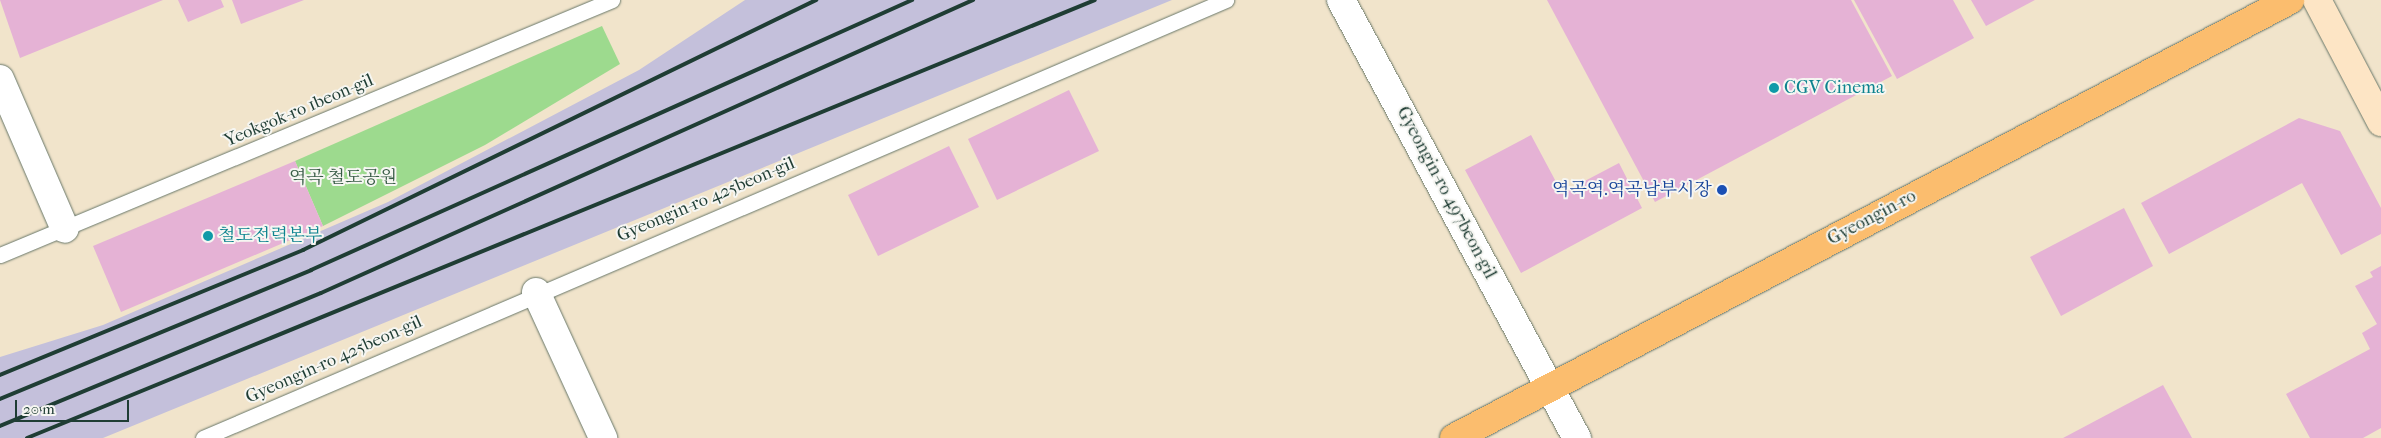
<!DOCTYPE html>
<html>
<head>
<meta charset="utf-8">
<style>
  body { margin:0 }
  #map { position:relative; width:2381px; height:438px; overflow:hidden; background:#f1e4cb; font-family:"IM FELL French Canon","Noto Serif KR",serif }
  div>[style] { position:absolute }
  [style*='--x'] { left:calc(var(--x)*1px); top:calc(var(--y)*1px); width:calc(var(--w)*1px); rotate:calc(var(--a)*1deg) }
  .industrial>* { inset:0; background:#c4c0db }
  .green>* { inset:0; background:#9dda8e }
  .building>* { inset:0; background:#e5b2d5 }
  .roads { filter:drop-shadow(0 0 1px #687769) drop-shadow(0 0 1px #687769) }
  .lane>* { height:15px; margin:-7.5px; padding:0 7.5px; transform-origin:7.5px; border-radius:7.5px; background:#fff }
  .street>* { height:28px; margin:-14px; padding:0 14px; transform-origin:14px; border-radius:14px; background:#fff }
  .secondary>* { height:28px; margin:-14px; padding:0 14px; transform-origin:14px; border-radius:14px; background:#fde5c5 }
  .primary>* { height:28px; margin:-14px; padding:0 14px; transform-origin:14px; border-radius:14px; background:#fbbd6e }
  .rail>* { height:4px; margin:-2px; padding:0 2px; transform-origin:2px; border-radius:2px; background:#1f3d34 }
  .dots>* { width:14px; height:14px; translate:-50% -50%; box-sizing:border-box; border:2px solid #f6f6f2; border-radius:50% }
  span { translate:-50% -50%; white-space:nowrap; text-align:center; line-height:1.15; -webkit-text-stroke:4px #f6f6f2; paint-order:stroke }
  .culture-label { font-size:18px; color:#0d838f }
  .left { translate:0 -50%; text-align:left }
  .street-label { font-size:18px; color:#1f3d34 }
  .park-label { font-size:18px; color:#385c46 }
  .transit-label { font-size:18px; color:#164399 }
  .right { translate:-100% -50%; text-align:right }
  .scale { position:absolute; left:15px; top:400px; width:114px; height:22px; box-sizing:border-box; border:2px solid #1f3d34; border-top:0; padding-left:6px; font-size:15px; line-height:18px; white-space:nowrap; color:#1f3d34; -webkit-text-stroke:4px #f6f6f2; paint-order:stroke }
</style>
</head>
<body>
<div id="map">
  <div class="industrial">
    <i style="clip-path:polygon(745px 0,1172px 0,103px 438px,0 438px,0 357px,103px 325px,388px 202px,639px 70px)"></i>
  </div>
  <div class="green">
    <i style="clip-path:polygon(602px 26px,620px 64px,485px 145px,323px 226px,295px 161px)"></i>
  </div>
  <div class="building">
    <i style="clip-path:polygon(0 0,163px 0,20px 58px)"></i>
    <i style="clip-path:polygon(178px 0,221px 0,224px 7px,188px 22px)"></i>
    <i style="clip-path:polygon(232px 0,304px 0,241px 24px)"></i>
    <i style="clip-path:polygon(1547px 0,1851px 0,1892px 76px,1655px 202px)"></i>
    <i style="clip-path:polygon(1854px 0,1953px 0,1974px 38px,1897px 79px)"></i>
    <i style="clip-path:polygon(1971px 0,2035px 0,1986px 26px)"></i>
    <i style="clip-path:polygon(1069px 90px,1099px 151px,997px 200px,968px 139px)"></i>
    <i style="clip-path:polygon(2299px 118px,2340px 131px,2381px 208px,2381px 234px,2341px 255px,2302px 183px,2169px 254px,2141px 203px)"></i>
    <i style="clip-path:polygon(1531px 135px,1562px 193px,1619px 163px,1642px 208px,1521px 273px,1465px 170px)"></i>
    <i style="clip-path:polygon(949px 146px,979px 207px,878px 256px,848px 195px)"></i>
    <i style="clip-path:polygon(295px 161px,323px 226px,121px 312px,93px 246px)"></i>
    <i style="clip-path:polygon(2124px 208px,2153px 266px,2061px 316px,2030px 257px)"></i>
    <i style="clip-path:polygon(2381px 266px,2381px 428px,2363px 438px,2310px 438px,2286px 394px,2370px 349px,2362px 333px,2377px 324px,2355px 286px,2373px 277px,2370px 272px)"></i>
    <i style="clip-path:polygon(2163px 385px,2192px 438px,2063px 438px)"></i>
  </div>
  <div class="roads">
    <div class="lane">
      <i style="--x:0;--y:255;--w:663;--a:-22.62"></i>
      <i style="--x:203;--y:438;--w:1113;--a:-23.18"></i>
    </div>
    <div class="street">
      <i style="--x:1341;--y:0;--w:498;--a:61.7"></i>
      <i style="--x:0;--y:79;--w:163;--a:66.6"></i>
      <i style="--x:536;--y:292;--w:161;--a:65.3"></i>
    </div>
    <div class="secondary">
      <i style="--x:2317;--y:0;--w:138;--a:62.3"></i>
    </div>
    <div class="primary">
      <i style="--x:1454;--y:438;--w:944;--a:-27.65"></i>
    </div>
  </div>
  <div class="rail">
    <i style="--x:0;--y:375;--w:328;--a:-22.4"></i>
    <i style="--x:303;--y:250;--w:571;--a:-25.98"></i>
    <i style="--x:0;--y:399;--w:337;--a:-22.5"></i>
    <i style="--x:311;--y:270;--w:659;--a:-24.19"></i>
    <i style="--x:0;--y:426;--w:347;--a:-22.5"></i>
    <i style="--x:321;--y:293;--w:715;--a:-24.2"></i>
    <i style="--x:27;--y:438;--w:1154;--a:-22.3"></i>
  </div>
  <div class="dots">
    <i style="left:1774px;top:88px;background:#0f9aa8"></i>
    <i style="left:1722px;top:190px;background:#1a4fb4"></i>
    <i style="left:208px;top:236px;background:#0f9aa8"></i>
  </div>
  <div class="culture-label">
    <span class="left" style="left:1784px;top:88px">CGV Cinema</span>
    <span class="left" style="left:218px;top:236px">철도전력본부</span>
  </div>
  <div class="street-label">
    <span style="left:299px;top:111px;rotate:-23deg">Yeokgok-ro 1beon-gil</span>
    <span style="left:1446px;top:193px;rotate:62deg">Gyeongin-ro 497beon-gil</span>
    <span style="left:706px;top:200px;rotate:-23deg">Gyeongin-ro 425beon-gil</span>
    <span style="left:1872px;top:218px;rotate:-28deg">Gyeongin-ro</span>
    <span style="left:334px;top:360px;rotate:-24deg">Gyeongin-ro 425beon-gil</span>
  </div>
  <div class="park-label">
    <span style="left:343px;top:178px">역곡 철도공원</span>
  </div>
  <div class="transit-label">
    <span class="right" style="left:1712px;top:190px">역곡역.역곡남부시장</span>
  </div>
  <div class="scale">20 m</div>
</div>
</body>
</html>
